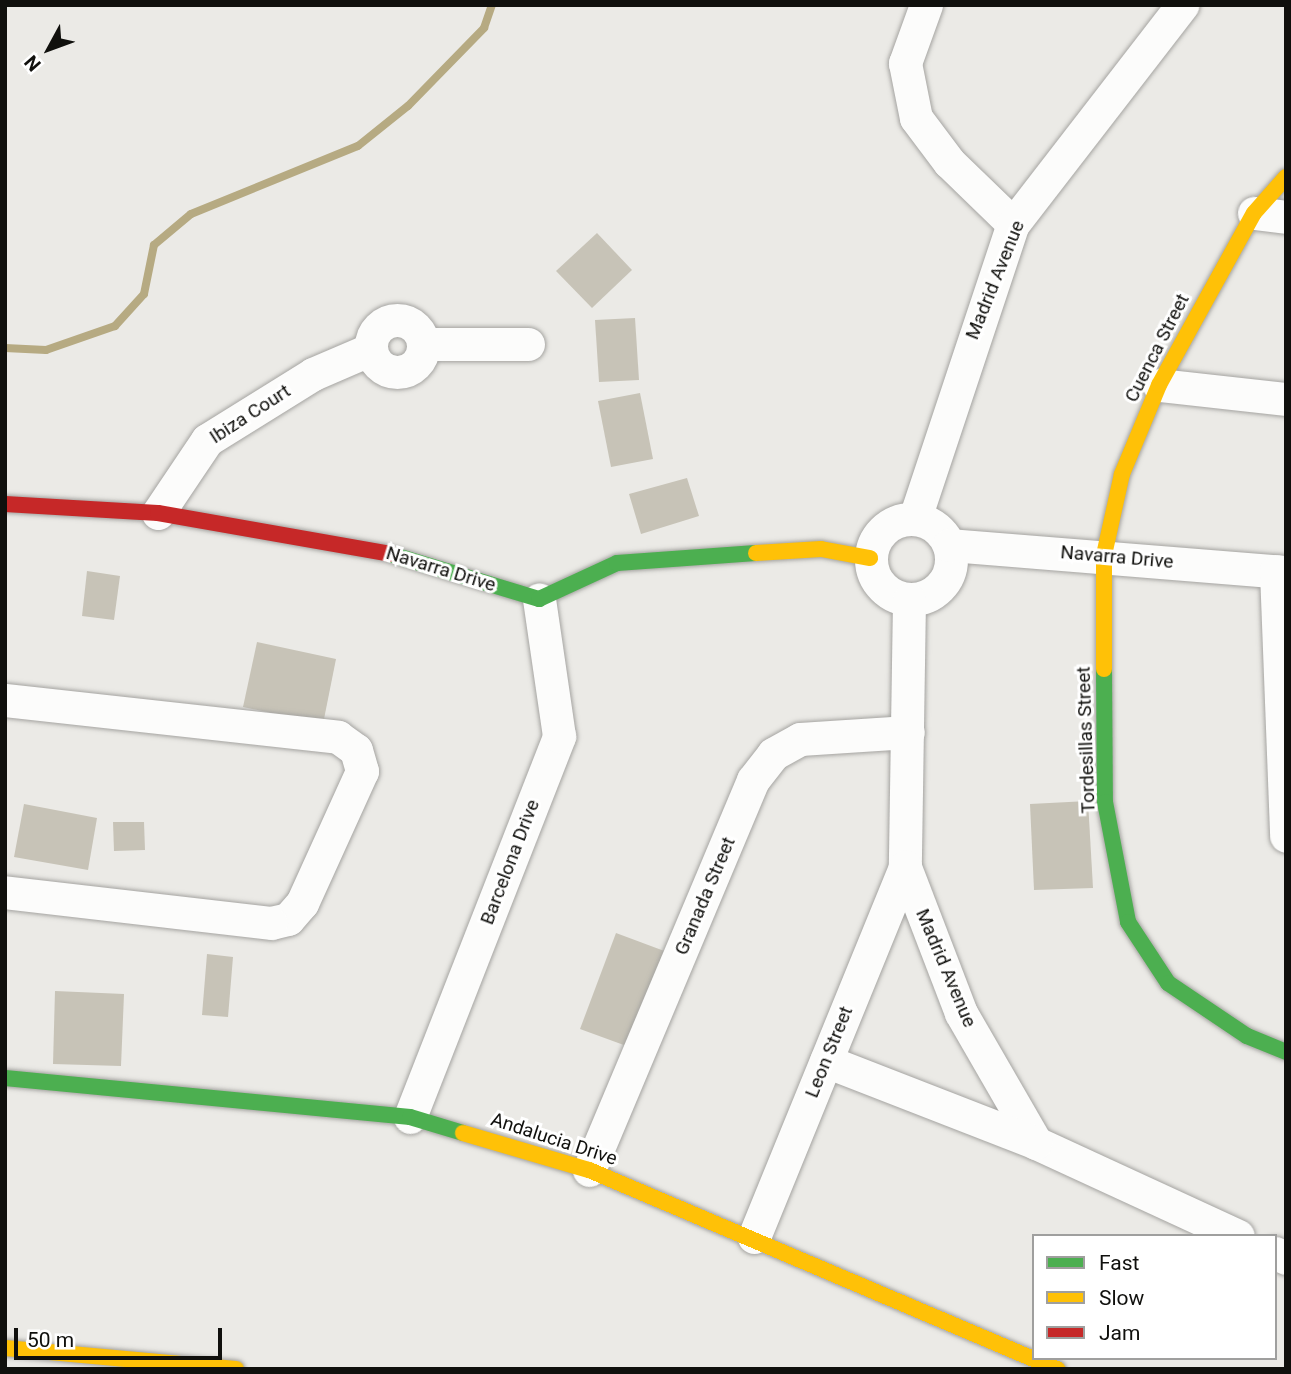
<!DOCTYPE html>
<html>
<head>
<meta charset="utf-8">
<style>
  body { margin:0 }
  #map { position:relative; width:1291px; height:1374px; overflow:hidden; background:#ebeae6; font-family:Roboto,sans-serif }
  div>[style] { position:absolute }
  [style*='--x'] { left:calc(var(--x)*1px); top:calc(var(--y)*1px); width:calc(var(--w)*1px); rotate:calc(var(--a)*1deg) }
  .stream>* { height:8px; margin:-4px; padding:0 4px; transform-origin:4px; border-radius:4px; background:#b6aa82 }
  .building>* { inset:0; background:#c7c3b7 }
  .roads { filter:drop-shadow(0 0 2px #a5a4a1) drop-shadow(0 0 2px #a5a4a1) }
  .street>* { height:33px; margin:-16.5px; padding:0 16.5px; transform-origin:16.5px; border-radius:16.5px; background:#fcfcfb }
  .street>.ring { margin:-16.5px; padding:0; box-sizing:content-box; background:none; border:33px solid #fcfcfb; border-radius:50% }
  .fast>* { height:16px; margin:-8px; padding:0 8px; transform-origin:8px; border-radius:8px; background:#4caf50 }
  .slow>* { height:16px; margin:-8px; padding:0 8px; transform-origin:8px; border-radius:8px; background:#ffc107 }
  .jam>* { height:16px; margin:-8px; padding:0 8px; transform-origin:8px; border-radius:8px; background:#c62828 }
  span { translate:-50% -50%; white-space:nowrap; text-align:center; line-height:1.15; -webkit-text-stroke:6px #fff; paint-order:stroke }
  .street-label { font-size:19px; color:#10100d }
  .frame { position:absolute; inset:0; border:7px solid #10100d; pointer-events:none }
  .legend { position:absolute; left:1032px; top:1234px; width:245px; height:126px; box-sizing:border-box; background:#fff; border:2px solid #9f9f9e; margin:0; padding:9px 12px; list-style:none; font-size:21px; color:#10100d }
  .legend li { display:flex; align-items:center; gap:14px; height:35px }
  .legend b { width:35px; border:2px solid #9f9f9e }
  .north { position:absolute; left:14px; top:14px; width:70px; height:70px; -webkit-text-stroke:5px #fff; paint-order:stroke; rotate:229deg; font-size:19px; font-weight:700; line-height:28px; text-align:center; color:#10100d }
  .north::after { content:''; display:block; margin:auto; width:24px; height:32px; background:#10100d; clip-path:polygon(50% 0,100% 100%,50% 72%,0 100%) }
  .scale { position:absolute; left:14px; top:1328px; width:208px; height:32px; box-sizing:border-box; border:4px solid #10100d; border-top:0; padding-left:9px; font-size:21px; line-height:24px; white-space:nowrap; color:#10100d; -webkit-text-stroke:5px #fff; paint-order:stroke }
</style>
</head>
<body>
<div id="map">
  <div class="stream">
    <i style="--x:5;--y:348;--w:41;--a:2.8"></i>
    <i style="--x:46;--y:350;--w:73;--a:-19.2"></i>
    <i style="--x:115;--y:326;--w:43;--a:-47.8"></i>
    <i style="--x:144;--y:294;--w:50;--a:-78.5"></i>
    <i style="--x:154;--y:245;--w:48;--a:-40"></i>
    <i style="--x:191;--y:214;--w:180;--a:-22.2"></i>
    <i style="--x:358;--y:146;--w:64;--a:-38.7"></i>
    <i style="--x:408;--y:106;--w:109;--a:-45.7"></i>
    <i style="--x:484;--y:28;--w:24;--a:-71"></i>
  </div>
  <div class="building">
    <i style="clip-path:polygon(597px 233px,632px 270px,592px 308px,556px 271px)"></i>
    <i style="clip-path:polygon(635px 318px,639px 380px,599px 382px,595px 320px)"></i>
    <i style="clip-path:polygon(640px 393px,653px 459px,611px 467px,598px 401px)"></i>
    <i style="clip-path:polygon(687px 478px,699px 516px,641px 534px,629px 494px)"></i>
    <i style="clip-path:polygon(87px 571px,120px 576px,114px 620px,82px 616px)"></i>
    <i style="clip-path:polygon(257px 642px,336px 659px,323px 724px,243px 707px)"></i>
    <i style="clip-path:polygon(1088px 801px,1093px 888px,1034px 890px,1030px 804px)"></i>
    <i style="clip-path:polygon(24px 804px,97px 818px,88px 870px,14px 857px)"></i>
    <i style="clip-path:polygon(113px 822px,144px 822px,145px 850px,114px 851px)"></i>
    <i style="clip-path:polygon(616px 933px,667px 952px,632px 1048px,580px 1029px)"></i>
    <i style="clip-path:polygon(207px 954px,233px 957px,228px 1017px,202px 1015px)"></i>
    <i style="clip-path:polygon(55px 991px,124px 994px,121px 1066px,53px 1064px)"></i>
  </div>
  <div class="roads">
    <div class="street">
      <i style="--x:926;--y:5;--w:62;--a:109.9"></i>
      <i style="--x:905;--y:63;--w:56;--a:78.7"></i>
      <i style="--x:916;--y:118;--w:55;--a:53.1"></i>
      <i style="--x:949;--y:162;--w:89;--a:44.1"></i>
      <i style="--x:1254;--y:213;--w:32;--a:7"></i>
      <i class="ring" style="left:371px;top:320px;width:19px;height:19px"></i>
      <i style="--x:423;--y:344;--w:105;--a:0"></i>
      <i style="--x:1159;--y:385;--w:128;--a:6.3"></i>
      <i style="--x:158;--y:513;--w:88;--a:-56.1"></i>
      <i style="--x:207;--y:440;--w:125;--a:-31.9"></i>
      <i style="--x:313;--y:374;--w:63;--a:-23.3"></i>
      <i style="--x:915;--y:518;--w:310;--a:-71.6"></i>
      <i style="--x:1013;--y:224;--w:277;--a:-52.3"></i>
      <i class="ring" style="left:871px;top:519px;width:47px;height:47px"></i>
      <i style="--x:949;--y:545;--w:338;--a:4.6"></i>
      <i style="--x:1276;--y:571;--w:265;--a:87.8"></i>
      <i style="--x:909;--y:600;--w:267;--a:90.9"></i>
      <i style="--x:905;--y:867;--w:156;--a:69"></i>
      <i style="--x:961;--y:1013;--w:150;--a:60"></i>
      <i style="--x:1036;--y:1143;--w:222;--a:24.7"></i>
      <i style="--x:5;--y:700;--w:335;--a:6.3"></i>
      <i style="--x:338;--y:737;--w:22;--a:36"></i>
      <i style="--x:356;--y:750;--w:22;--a:74"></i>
      <i style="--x:362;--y:771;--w:145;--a:114.4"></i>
      <i style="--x:302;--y:903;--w:21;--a:131"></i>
      <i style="--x:288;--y:919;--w:17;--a:167"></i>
      <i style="--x:271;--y:923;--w:268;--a:-173.4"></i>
      <i style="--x:826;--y:1061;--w:225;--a:21.3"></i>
      <i style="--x:410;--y:1117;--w:409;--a:-68.6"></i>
      <i style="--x:559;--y:736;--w:138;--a:-98.3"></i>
      <i style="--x:589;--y:1170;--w:423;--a:-67.2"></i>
      <i style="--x:753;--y:780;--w:33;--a:-52"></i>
      <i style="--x:773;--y:754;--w:31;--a:-29"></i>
      <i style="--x:800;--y:739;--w:108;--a:-3.7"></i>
      <i style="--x:754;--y:1237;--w:400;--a:-67.8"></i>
      <i style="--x:1275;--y:1253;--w:12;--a:24"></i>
    </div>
    <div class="fast">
      <i style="--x:390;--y:554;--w:156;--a:16.8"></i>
      <i style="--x:539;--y:599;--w:86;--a:-24.8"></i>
      <i style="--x:617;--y:563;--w:139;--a:-4.1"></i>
      <i style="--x:1104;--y:669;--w:133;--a:89.6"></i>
      <i style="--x:1105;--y:802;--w:122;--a:79.1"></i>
      <i style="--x:1128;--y:922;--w:73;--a:56.7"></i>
      <i style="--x:1168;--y:983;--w:95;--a:33.9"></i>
      <i style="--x:1247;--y:1036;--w:42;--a:22.3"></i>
      <i style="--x:5;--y:1078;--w:407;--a:5.5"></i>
      <i style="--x:410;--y:1117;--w:55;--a:16.8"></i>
    </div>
    <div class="slow">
      <i style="--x:756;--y:553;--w:65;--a:-3.5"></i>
      <i style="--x:821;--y:549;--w:50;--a:10.4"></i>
      <i style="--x:1104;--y:669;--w:114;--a:-90"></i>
      <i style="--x:1104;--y:555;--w:83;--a:-77.5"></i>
      <i style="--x:1122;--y:474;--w:96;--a:-67.4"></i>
      <i style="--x:1159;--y:385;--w:196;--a:-61.1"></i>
      <i style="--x:1254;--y:213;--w:48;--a:-48.4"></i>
      <i style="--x:463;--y:1133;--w:131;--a:16.4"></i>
      <i style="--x:589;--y:1170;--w:509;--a:23.04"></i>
      <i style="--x:5;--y:1348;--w:232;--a:5.2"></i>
    </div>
    <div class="jam">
      <i style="--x:5;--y:504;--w:153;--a:3.4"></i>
      <i style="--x:158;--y:513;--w:236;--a:10"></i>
    </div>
  </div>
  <div class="street-label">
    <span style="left:995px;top:280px;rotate:-68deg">Madrid Avenue</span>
    <span style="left:1157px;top:348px;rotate:-63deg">Cuenca Street</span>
    <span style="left:250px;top:414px;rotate:-33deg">Ibiza Court</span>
    <span style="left:1117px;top:557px;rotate:5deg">Navarra Drive</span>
    <span style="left:441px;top:569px;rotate:17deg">Navarra Drive</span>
    <span style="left:1086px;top:740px;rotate:-92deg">Tordesillas Street</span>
    <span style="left:510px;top:862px;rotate:-69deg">Barcelona Drive</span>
    <span style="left:705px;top:896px;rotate:-67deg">Granada Street</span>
    <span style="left:946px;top:968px;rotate:67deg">Madrid Avenue</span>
    <span style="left:829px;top:1052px;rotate:-68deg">Leon Street</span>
    <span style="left:554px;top:1139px;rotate:18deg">Andalucia Drive</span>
  </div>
  <div class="frame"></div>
  <ul class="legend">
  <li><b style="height:9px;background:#4caf50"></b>Fast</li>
  <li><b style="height:9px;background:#ffc107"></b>Slow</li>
  <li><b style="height:9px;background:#c62828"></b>Jam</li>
  </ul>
  <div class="north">N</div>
  <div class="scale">50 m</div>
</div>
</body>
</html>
